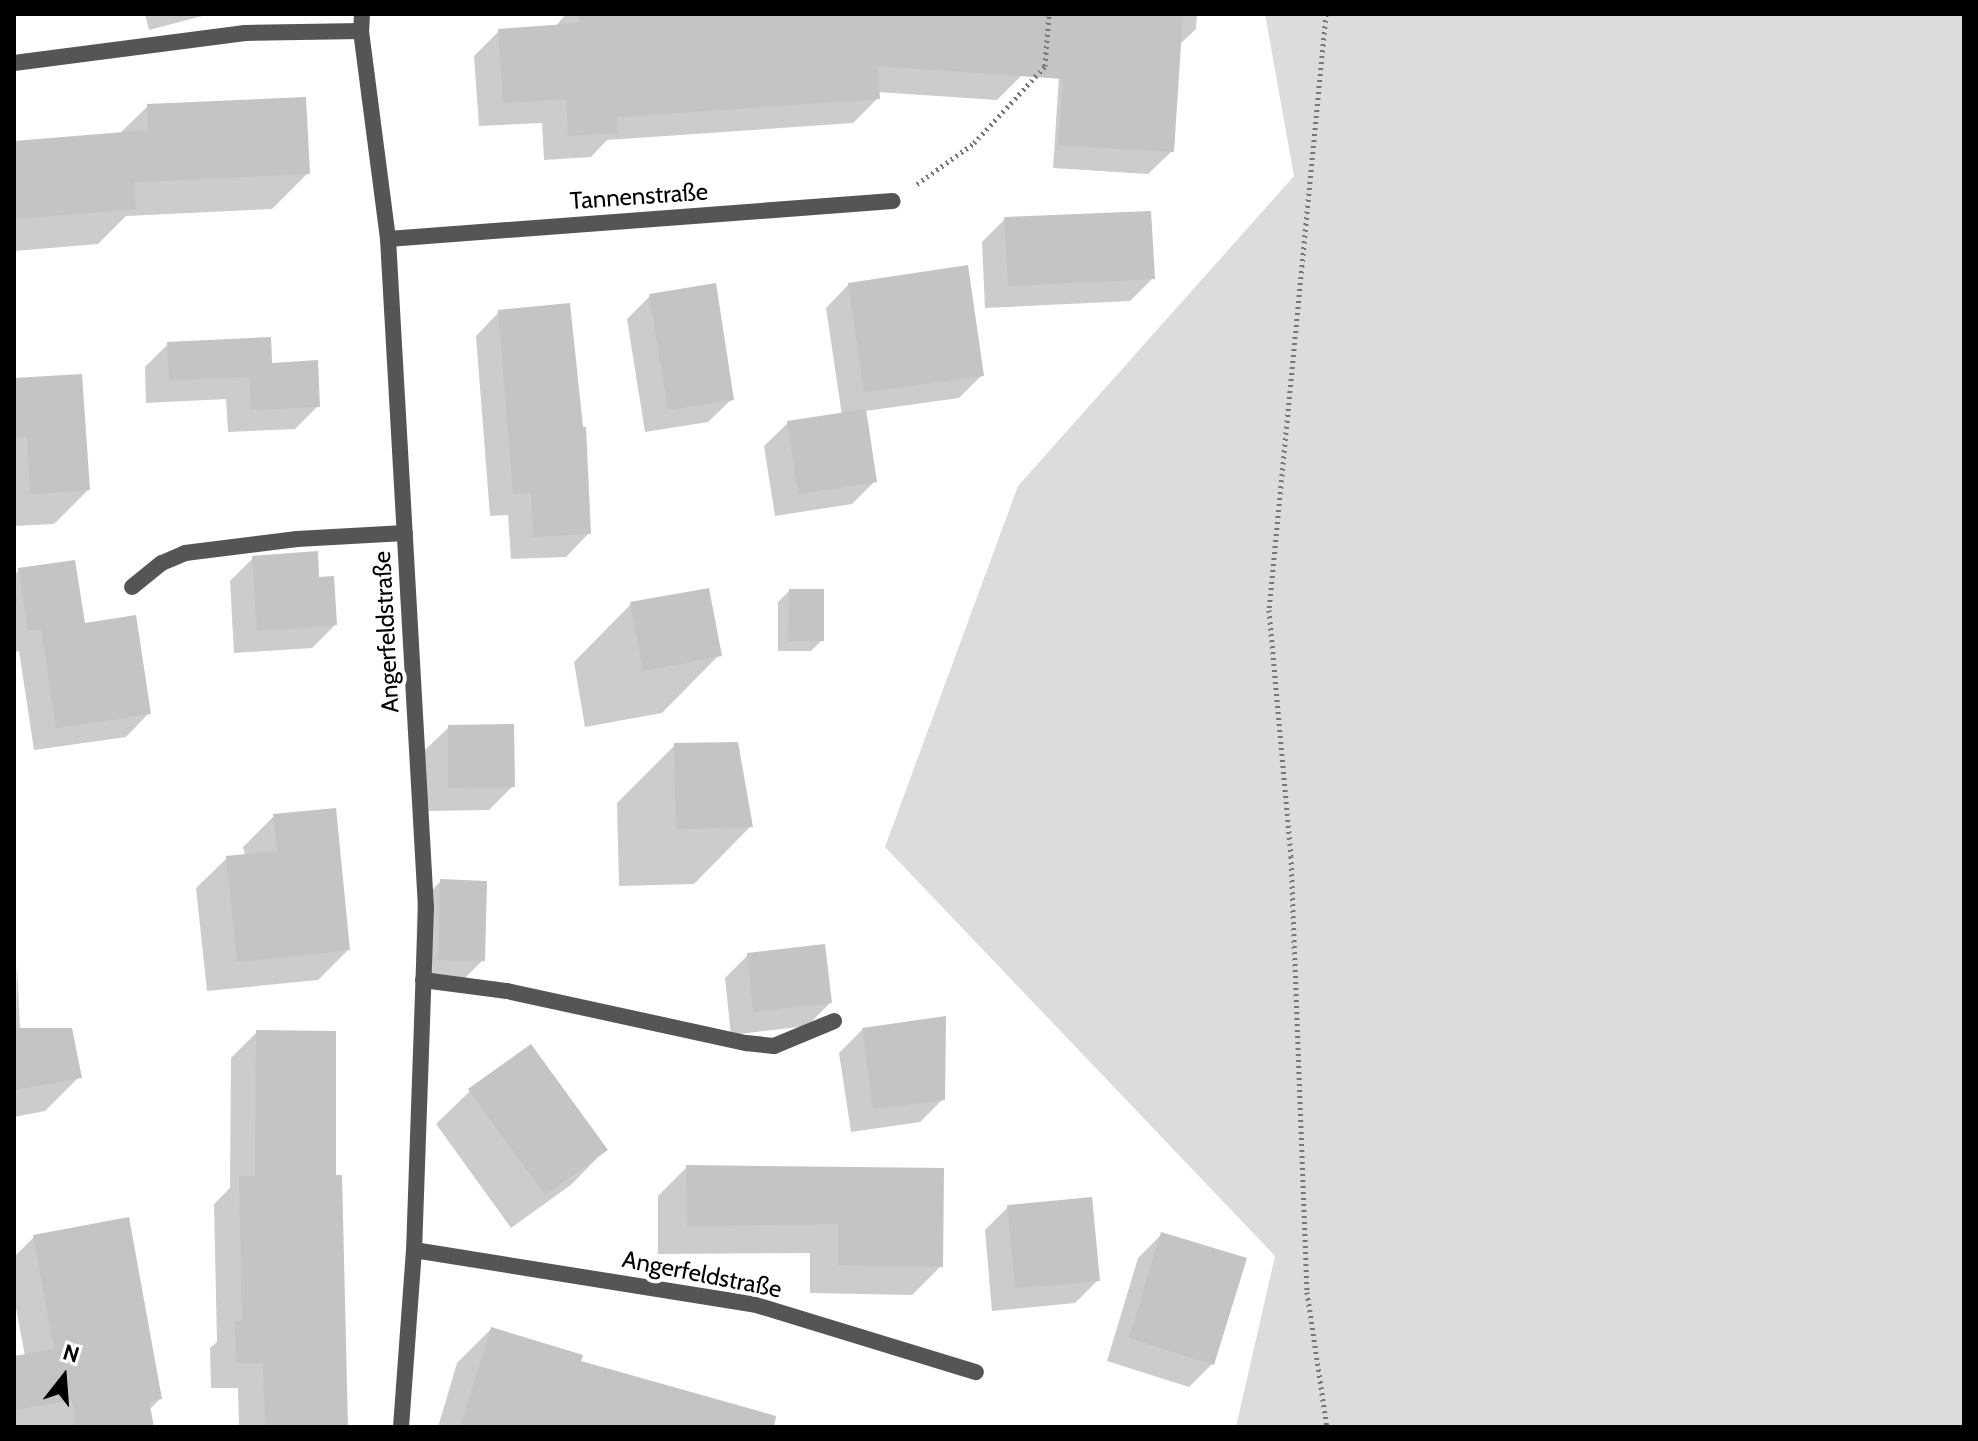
<!DOCTYPE html>
<html>
<head>
<meta charset="utf-8">
<style>
  body { margin:0 }
  #map { position:relative; width:1978px; height:1441px; overflow:hidden; background:#fff; font-family:Cabin,sans-serif }
  div>[style] { position:absolute }
  [style*='--x'] { left:calc(var(--x)*1px); top:calc(var(--y)*1px); width:calc(var(--w)*1px); rotate:calc(var(--a)*1deg) }
  .green>* { inset:0; background:#dcdcdc }
  .shadow>* { inset:0; background:#0003 }
  .building>* { inset:0; background:#c4c4c4 }
  .path>* { height:5px; margin-top:-2.5px; transform-origin:0; background:repeating-linear-gradient(90deg,#777 0 2px,transparent 0 6px) }
  .service>* { height:16px; margin:-8px; padding:0 8px; transform-origin:8px; border-radius:8px; background:#555 }
  .minor>* { height:16px; margin:-8px; padding:0 8px; transform-origin:8px; border-radius:8px; background:#555 }
  span { translate:-50% -50%; white-space:nowrap; text-align:center; line-height:1.15; -webkit-text-stroke:8px #fff; paint-order:stroke }
  .street-label { font-size:24px; color:#000 }
  .frame { position:absolute; inset:0; border:16px solid #000; pointer-events:none }
  .north { position:absolute; left:24px; top:1337px; width:80px; height:80px; -webkit-text-stroke:6px #fff; paint-order:stroke; rotate:17deg; font-size:22px; font-weight:700; line-height:32px; text-align:center; color:#000 }
  .north::after { content:''; display:block; margin:auto; width:28px; height:36px; background:#000; clip-path:polygon(50% 0,100% 100%,50% 72%,0 100%) }
</style>
</head>
<body>
<div id="map">
  <div class="green">
    <i style="clip-path:polygon(1265px 14px,1964px 14px,1964px 1427px,1236px 1427px,1275px 1256px,885px 847px,1018px 486px,1294px 176px)"></i>
  </div>
  <div class="shadow">
    <i style="clip-path:polygon(145px 14px,210px 14px,149px 30px)"></i>
    <i style="clip-path:polygon(566px 14px,1020px 14px,1022px 75px,997px 100px,878px 92px,878px 98px,853px 123px,607px 140px,591px 157px,544px 160px,542px 123px,479px 126px,474px 56px,499px 31px,555px 27px)"></i>
    <i style="clip-path:polygon(1063px 14px,1197px 14px,1196px 29px,1178px 46px,1172px 151px,1148px 174px,1053px 168px)"></i>
    <i style="clip-path:polygon(148px 106px,308px 173px,272px 209px,126px 216px,98px 244px,14px 251px,14px 143px,119px 134px)"></i>
    <i style="clip-path:polygon(1005px 219px,1153px 278px,1130px 301px,985px 308px,982px 242px)"></i>
    <i style="clip-path:polygon(849px 284px,982px 375px,959px 398px,865px 411px,875px 481px,852px 504px,775px 516px,764px 446px,788px 423px,842px 415px,826px 308px)"></i>
    <i style="clip-path:polygon(650px 296px,732px 399px,708px 422px,645px 432px,627px 319px)"></i>
    <i style="clip-path:polygon(499px 312px,589px 533px,566px 557px,511px 559px,508px 515px,490px 516px,476px 336px)"></i>
    <i style="clip-path:polygon(168px 344px,270px 365px,318px 406px,295px 429px,228px 432px,226px 399px,146px 403px,145px 367px)"></i>
    <i style="clip-path:polygon(14px 380px,88px 490px,54px 524px,14px 526px)"></i>
    <i style="clip-path:polygon(253px 558px,317px 580px,335px 625px,312px 648px,234px 653px,230px 581px)"></i>
    <i style="clip-path:polygon(19px 570px,83px 625px,149px 713px,126px 737px,34px 750px,19px 651px,14px 652px,14px 576px)"></i>
    <i style="clip-path:polygon(789px 591px,822px 640px,811px 651px,778px 651px,778px 602px)"></i>
    <i style="clip-path:polygon(631px 604px,719px 655px,662px 713px,585px 727px,574px 662px)"></i>
    <i style="clip-path:polygon(449px 727px,513px 786px,489px 810px,426px 811px,425px 750px)"></i>
    <i style="clip-path:polygon(675px 745px,751px 826px,694px 884px,619px 886px,617px 803px)"></i>
    <i style="clip-path:polygon(274px 816px,348px 950px,318px 980px,207px 991px,196px 888px,227px 858px,245px 856px,243px 847px)"></i>
    <i style="clip-path:polygon(441px 881px,483px 960px,460px 983px,416px 982px,417px 905px)"></i>
    <i style="clip-path:polygon(748px 955px,830px 1003px,807px 1026px,731px 1035px,725px 978px)"></i>
    <i style="clip-path:polygon(17px 963px,20px 1030px,79px 1077px,45px 1111px,14px 1117px)"></i>
    <i style="clip-path:polygon(862px 1030px,943px 1099px,920px 1122px,851px 1132px,839px 1053px)"></i>
    <i style="clip-path:polygon(257px 1032px,334px 1177px,346px 1427px,239px 1427px,238px 1388px,211px 1388px,210px 1348px,217px 1342px,214px 1204px,230px 1188px,231px 1058px)"></i>
    <i style="clip-path:polygon(470px 1091px,605px 1150px,572px 1184px,511px 1228px,436px 1124px)"></i>
    <i style="clip-path:polygon(687px 1167px,942px 1170px,941px 1266px,912px 1295px,810px 1293px,810px 1253px,658px 1254px,658px 1196px)"></i>
    <i style="clip-path:polygon(1008px 1207px,1098px 1280px,1075px 1303px,992px 1311px,985px 1230px)"></i>
    <i style="clip-path:polygon(1162px 1234px,1212px 1364px,1189px 1387px,1107px 1361px,1138px 1258px)"></i>
    <i style="clip-path:polygon(34px 1237px,160px 1399px,149px 1410px,152px 1427px,14px 1427px,14px 1358px,25px 1356px,14px 1297px,14px 1257px)"></i>
    <i style="clip-path:polygon(491px 1329px,578px 1362px,732px 1427px,438px 1427px,457px 1363px)"></i>
  </div>
  <div class="building">
    <i style="clip-path:polygon(579px 14px,1183px 14px,1174px 152px,1058px 145px,1063px 79px,878px 66px,880px 99px,617px 117px,618px 133px,568px 136px,566px 99px,503px 103px,498px 29px,580px 23px)"></i>
    <i style="clip-path:polygon(306px 97px,310px 174px,134px 182px,136px 209px,14px 219px,14px 141px,148px 130px,147px 104px)"></i>
    <i style="clip-path:polygon(1151px 211px,1155px 279px,1008px 286px,1004px 217px)"></i>
    <i style="clip-path:polygon(968px 265px,984px 376px,864px 392px,848px 283px)"></i>
    <i style="clip-path:polygon(716px 283px,734px 400px,668px 410px,649px 294px)"></i>
    <i style="clip-path:polygon(570px 303px,583px 427px,586px 427px,591px 534px,533px 537px,531px 493px,513px 494px,498px 310px)"></i>
    <i style="clip-path:polygon(271px 337px,272px 363px,318px 360px,320px 407px,251px 410px,249px 377px,169px 380px,167px 342px)"></i>
    <i style="clip-path:polygon(82px 374px,90px 490px,30px 494px,27px 437px,14px 438px,14px 378px)"></i>
    <i style="clip-path:polygon(866px 409px,877px 482px,798px 494px,787px 421px)"></i>
    <i style="clip-path:polygon(318px 551px,319px 577px,334px 576px,337px 625px,257px 631px,252px 556px)"></i>
    <i style="clip-path:polygon(75px 560px,85px 623px,136px 615px,151px 714px,56px 728px,41px 629px,28px 631px,18px 568px)"></i>
    <i style="clip-path:polygon(709px 588px,722px 656px,643px 671px,630px 602px)"></i>
    <i style="clip-path:polygon(789px 589px,824px 589px,824px 641px,788px 641px)"></i>
    <i style="clip-path:polygon(514px 724px,515px 787px,448px 788px,448px 725px)"></i>
    <i style="clip-path:polygon(738px 742px,753px 827px,676px 829px,674px 743px)"></i>
    <i style="clip-path:polygon(336px 808px,350px 950px,237px 962px,226px 856px,277px 851px,273px 814px)"></i>
    <i style="clip-path:polygon(440px 879px,487px 881px,485px 961px,438px 960px)"></i>
    <i style="clip-path:polygon(825px 944px,832px 1003px,753px 1012px,747px 953px)"></i>
    <i style="clip-path:polygon(946px 1016px,945px 1100px,873px 1109px,862px 1028px)"></i>
    <i style="clip-path:polygon(14px 1028px,72px 1028px,82px 1078px,14px 1090px)"></i>
    <i style="clip-path:polygon(256px 1030px,336px 1031px,336px 1175px,342px 1175px,348px 1427px,265px 1427px,263px 1363px,236px 1363px,235px 1321px,242px 1321px,239px 1176px,255px 1176px)"></i>
    <i style="clip-path:polygon(531px 1044px,608px 1150px,545px 1195px,468px 1089px)"></i>
    <i style="clip-path:polygon(686px 1165px,944px 1168px,943px 1267px,838px 1265px,838px 1224px,687px 1226px)"></i>
    <i style="clip-path:polygon(1092px 1197px,1100px 1281px,1015px 1288px,1007px 1205px)"></i>
    <i style="clip-path:polygon(129px 1217px,162px 1399px,149px 1401px,154px 1427px,76px 1427px,72px 1400px,14px 1410px,14px 1356px,54px 1349px,33px 1235px)"></i>
    <i style="clip-path:polygon(1161px 1232px,1247px 1258px,1214px 1365px,1129px 1338px)"></i>
    <i style="clip-path:polygon(491px 1327px,583px 1355px,581px 1361px,776px 1416px,774px 1427px,460px 1427px)"></i>
  </div>
  <div class="path">
    <i style="--x:1326;--y:14;--w:599;--a:95.46"></i>
    <i style="--x:1269;--y:610;--w:247;--a:84.9"></i>
    <i style="--x:1291;--y:856;--w:436;--a:87.9"></i>
    <i style="--x:1307;--y:1292;--w:136;--a:81.6"></i>
    <i style="--x:917;--y:184;--w:70;--a:-35.7"></i>
    <i style="--x:974;--y:143;--w:105;--a:-47.3"></i>
    <i style="--x:1045;--y:66;--w:52;--a:-85.6"></i>
  </div>
  <div class="service">
    <i style="--x:132;--y:587;--w:38;--a:-39"></i>
    <i style="--x:162;--y:563;--w:25;--a:-23"></i>
    <i style="--x:185;--y:553;--w:113;--a:-7.1"></i>
    <i style="--x:297;--y:539;--w:108;--a:-3.2"></i>
    <i style="--x:423;--y:980;--w:85;--a:7.5"></i>
    <i style="--x:507;--y:991;--w:245;--a:12.3"></i>
    <i style="--x:746;--y:1043;--w:28;--a:6"></i>
    <i style="--x:774;--y:1046;--w:65;--a:-22.6"></i>
  </div>
  <div class="minor">
    <i style="--x:362;--y:14;--w:17;--a:93"></i>
    <i style="--x:361;--y:31;--w:210;--a:82.6"></i>
    <i style="--x:388;--y:239;--w:670;--a:86.75"></i>
    <i style="--x:426;--y:908;--w:342;--a:92"></i>
    <i style="--x:414;--y:1250;--w:177;--a:94.2"></i>
    <i style="--x:14;--y:63;--w:233;--a:-7.4"></i>
    <i style="--x:245;--y:33;--w:116;--a:-1"></i>
    <i style="--x:388;--y:239;--w:506;--a:-4.3"></i>
    <i style="--x:414;--y:1250;--w:343;--a:9.1"></i>
    <i style="--x:753;--y:1304;--w:233;--a:17"></i>
  </div>
  <div class="street-label">
    <span style="left:639px;top:196px;rotate:-4deg">Tannenstraße</span>
    <span style="left:386px;top:632px;rotate:-93deg">Angerfeldstraße</span>
    <span style="left:702px;top:1274px;rotate:11deg">Angerfeldstraße</span>
  </div>
  <div class="frame"></div>
  <div class="north">N</div>
</div>
</body>
</html>
